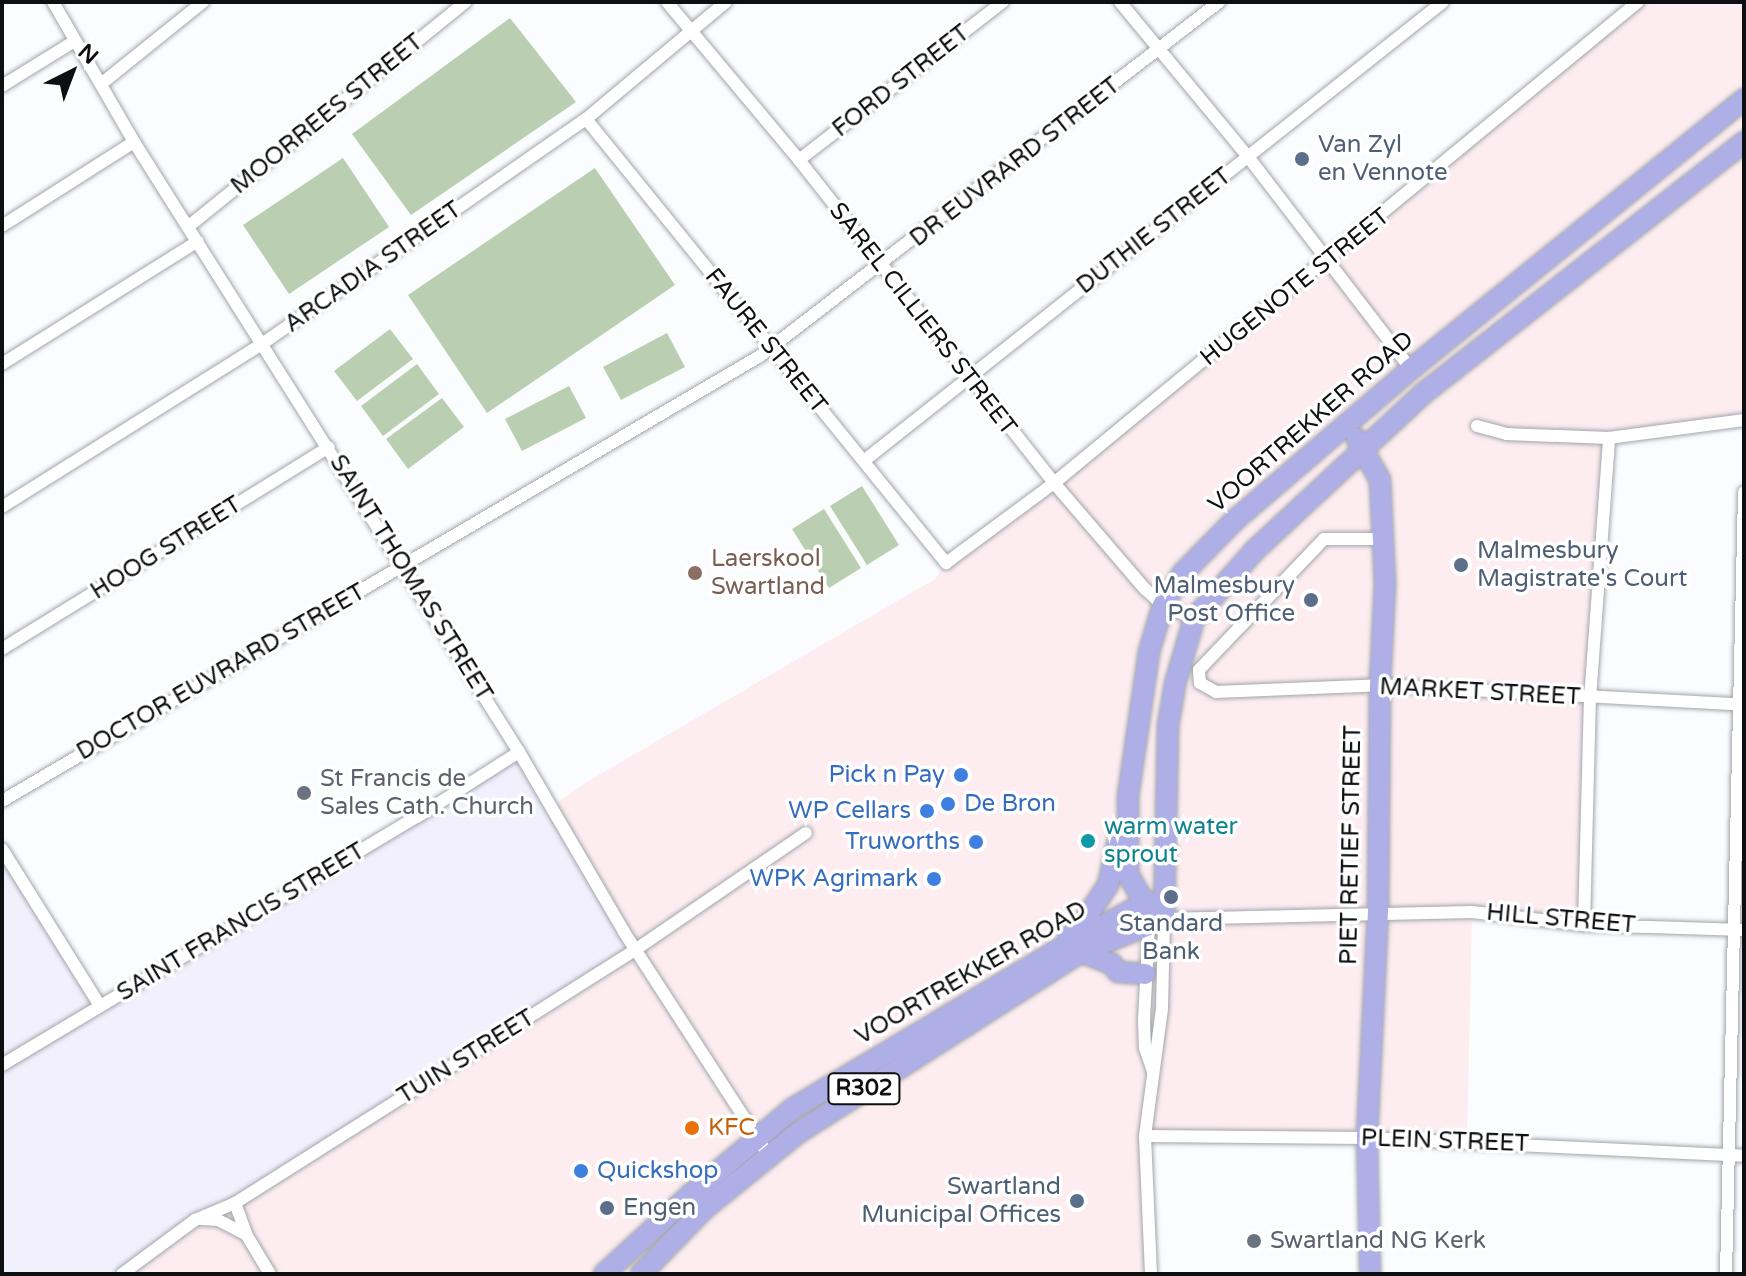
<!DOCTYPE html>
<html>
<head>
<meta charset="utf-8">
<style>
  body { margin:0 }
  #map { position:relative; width:1746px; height:1276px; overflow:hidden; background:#fafcfe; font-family:"Varela Round",sans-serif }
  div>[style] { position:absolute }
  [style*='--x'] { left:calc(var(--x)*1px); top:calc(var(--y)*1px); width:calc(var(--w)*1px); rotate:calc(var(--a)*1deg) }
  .commercial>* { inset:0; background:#fdedf1 }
  .industrial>* { inset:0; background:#f2f0fd }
  .green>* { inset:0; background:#bacfb1 }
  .roads { filter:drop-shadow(0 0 2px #a1a6ac) drop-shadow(0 0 2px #a1a6ac) }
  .street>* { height:12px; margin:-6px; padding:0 6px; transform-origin:6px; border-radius:6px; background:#fff }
  .primary>* { height:20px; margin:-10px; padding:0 10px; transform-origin:10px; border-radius:10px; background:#afafe8 }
  .dots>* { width:22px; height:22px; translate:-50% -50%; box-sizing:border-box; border:4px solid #fff; border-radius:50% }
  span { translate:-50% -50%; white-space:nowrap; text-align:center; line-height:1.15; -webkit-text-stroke:7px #fff; paint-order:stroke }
  .shield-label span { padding:2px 6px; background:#fff; border:2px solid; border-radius:6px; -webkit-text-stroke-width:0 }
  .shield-label { font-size:22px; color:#0d0f11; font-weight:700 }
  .street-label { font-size:24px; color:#0d0f11 }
  .service-label { font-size:24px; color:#4e5e75 }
  .left { translate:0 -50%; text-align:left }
  .right { translate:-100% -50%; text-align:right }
  .education-label { font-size:24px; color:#785e54 }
  .shop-label { font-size:24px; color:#366cbe }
  .worship-label { font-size:24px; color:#5b616d }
  .culture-label { font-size:24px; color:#0d838f }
  .food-label { font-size:24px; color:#c56008 }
  .frame { position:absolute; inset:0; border:4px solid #0d0f11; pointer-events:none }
  .north { position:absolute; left:32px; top:32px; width:80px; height:80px; -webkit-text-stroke:6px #fff; paint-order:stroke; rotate:42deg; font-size:22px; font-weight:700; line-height:32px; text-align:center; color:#0d0f11 }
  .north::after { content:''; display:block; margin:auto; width:28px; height:36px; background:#0d0f11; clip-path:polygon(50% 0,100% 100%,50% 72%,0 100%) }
</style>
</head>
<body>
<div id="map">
  <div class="commercial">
    <i style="clip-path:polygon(1638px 2px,1744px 2px,1744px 420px,1609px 438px,1584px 925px,1472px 912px,1467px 1142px,1146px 1136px,1151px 1274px,122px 1274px,550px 808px,585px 783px,935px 579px,946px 563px)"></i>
  </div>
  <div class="industrial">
    <i style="clip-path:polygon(519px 752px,635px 950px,235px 1203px,195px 1220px,122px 1274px,2px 1274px,2px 849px,100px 1006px)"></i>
  </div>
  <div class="green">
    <i style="clip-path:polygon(510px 18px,576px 102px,411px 215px,352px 134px)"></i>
    <i style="clip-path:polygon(343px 158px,389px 227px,289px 294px,243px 225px)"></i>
    <i style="clip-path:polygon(595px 168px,675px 285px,487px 413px,408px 295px)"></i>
    <i style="clip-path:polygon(390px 329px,413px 359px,357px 401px,334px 371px)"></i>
    <i style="clip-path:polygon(667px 333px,685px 367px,621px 400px,603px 367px)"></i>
    <i style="clip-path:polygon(417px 364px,439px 394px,383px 436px,361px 406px)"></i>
    <i style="clip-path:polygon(569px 386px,586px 418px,522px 451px,505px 419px)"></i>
    <i style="clip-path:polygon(442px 398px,464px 427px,408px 469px,386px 439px)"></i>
    <i style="clip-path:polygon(862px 486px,899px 545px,867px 565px,830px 506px)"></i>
    <i style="clip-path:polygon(824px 509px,861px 568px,829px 588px,792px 529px)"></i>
  </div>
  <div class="roads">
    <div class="street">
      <i style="--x:53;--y:2;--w:162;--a:59.9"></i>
      <i style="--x:134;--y:142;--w:721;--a:57.74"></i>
      <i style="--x:519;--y:752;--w:208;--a:59.7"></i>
      <i style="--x:624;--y:932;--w:265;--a:57.1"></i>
      <i style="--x:667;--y:2;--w:206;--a:50.1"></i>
      <i style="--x:799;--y:160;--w:412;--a:51.7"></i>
      <i style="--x:1054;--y:483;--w:138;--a:49.4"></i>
      <i style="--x:1144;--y:588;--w:25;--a:42"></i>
      <i style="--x:1163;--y:605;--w:34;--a:24"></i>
      <i style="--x:1120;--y:2;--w:202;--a:50.4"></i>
      <i style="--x:1249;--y:158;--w:266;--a:52.5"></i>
      <i style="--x:101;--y:84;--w:131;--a:-38.8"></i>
      <i style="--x:2;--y:86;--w:84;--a:-31.8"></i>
      <i style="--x:586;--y:119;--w:572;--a:50.96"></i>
      <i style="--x:946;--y:563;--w:134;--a:-36.5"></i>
      <i style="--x:1054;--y:483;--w:757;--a:-39.48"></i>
      <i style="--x:799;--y:160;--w:258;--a:-37.8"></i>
      <i style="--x:2;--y:226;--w:156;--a:-32.5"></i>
      <i style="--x:189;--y:226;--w:356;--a:-39"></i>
      <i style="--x:2;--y:364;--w:231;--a:-32.1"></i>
      <i style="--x:1477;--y:426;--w:30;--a:15"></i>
      <i style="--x:1506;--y:434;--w:103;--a:2.2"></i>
      <i style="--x:1609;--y:438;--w:136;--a:-7.6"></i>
      <i style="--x:865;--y:460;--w:737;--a:-38.39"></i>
      <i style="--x:2;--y:507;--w:307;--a:-32.1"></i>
      <i style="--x:262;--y:344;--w:394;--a:-34.8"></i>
      <i style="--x:586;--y:119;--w:182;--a:-39.9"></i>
      <i style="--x:1384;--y:539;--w:60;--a:180"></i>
      <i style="--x:1324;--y:539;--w:181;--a:133.7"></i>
      <i style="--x:1199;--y:670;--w:13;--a:86"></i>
      <i style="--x:1200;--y:683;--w:18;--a:29"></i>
      <i style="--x:1216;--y:692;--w:164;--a:-2.4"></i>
      <i style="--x:1380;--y:685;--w:365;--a:3.1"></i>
      <i style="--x:2;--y:649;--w:384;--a:-31.7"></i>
      <i style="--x:2;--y:801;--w:879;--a:-30.42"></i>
      <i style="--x:760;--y:356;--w:580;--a:-37.64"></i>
      <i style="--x:2;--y:849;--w:185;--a:58"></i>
      <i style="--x:1149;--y:924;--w:97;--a:93"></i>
      <i style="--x:1144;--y:1021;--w:27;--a:88"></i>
      <i style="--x:1145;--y:1048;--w:24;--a:71"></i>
      <i style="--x:1584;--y:925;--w:226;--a:-88.5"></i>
      <i style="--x:1590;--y:699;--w:262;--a:-85.8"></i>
      <i style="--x:2;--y:1065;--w:483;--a:-30.9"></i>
      <i style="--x:417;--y:817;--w:121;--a:-32.5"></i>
      <i style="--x:1145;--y:1136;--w:222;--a:0.5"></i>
      <i style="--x:1367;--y:1138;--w:377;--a:2.7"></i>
      <i style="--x:235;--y:1203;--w:33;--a:70"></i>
      <i style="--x:246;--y:1234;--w:47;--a:59"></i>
      <i style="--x:202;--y:1219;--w:16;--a:4"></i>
      <i style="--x:218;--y:1220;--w:31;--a:27"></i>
      <i style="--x:122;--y:1274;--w:91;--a:-36.5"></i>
      <i style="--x:195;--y:1220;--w:43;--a:-23"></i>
      <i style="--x:235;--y:1203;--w:473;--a:-32.3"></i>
      <i style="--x:635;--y:950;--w:207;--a:-34.4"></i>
      <i style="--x:1151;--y:1274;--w:138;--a:-92.5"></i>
      <i style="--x:1145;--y:1136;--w:128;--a:-82.4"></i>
      <i style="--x:1162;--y:1009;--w:90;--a:-88.7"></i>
      <i style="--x:1164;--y:919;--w:308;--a:-1.3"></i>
      <i style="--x:1472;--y:912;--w:113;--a:6.6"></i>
      <i style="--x:1584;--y:925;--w:160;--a:1.8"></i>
      <i style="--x:1726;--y:1274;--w:782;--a:-88.68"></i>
    </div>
    <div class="primary">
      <i style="--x:1357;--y:439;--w:47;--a:60.7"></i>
      <i style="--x:1380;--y:480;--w:103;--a:87.2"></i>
      <i style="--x:1385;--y:583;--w:102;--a:92.8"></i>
      <i style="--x:1380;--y:685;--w:226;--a:90.5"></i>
      <i style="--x:1378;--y:911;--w:227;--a:92.8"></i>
      <i style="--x:1367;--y:1138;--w:136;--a:88.7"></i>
      <i style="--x:1149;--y:924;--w:21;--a:-101"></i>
      <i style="--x:1145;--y:903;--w:33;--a:-121"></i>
      <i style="--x:1128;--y:875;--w:79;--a:-90"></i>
      <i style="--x:1128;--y:796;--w:146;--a:-81.7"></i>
      <i style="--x:1149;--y:652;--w:49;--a:-73.4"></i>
      <i style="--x:1163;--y:605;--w:38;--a:-58"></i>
      <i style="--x:1183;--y:573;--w:74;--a:-45.5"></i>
      <i style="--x:1235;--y:520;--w:232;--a:-40.6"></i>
      <i style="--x:1411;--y:369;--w:429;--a:-39"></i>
      <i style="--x:1068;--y:938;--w:23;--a:-47"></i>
      <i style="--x:1084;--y:921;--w:43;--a:-56.3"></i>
      <i style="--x:1108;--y:885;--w:45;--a:-77.2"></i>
      <i style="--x:1081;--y:952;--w:33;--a:21"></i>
      <i style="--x:1112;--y:964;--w:10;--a:53"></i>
      <i style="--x:1118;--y:972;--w:27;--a:4"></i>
      <i style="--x:604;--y:1274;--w:117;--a:-42.6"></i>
      <i style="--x:690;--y:1195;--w:133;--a:-40.1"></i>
      <i style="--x:792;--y:1109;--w:305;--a:-30.9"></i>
      <i style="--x:1054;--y:952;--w:103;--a:-28.3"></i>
      <i style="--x:1145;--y:903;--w:13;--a:0"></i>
      <i style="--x:641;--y:1274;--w:91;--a:-45.9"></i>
      <i style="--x:704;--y:1209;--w:121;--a:-39"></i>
      <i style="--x:798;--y:1133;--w:336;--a:-32.6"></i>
      <i style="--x:1081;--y:952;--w:89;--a:-21.7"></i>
      <i style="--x:1164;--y:919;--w:193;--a:-88.8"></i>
      <i style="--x:1168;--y:726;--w:43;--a:-80.5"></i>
      <i style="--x:1175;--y:684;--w:68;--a:-73.7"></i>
      <i style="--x:1194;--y:619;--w:92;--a:-48.5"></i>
      <i style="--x:1255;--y:550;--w:231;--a:-42.9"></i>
      <i style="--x:1424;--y:393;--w:407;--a:-38.1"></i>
    </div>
  </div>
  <div class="dots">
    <i style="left:1302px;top:159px;background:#5c6f8a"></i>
    <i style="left:1461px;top:565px;background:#5c6f8a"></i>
    <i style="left:695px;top:573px;background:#8d6e63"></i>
    <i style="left:1311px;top:600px;background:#5c6f8a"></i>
    <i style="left:961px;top:775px;background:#3f7fe0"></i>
    <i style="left:304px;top:793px;background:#6b7280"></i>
    <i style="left:948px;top:804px;background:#3f7fe0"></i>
    <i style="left:927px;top:811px;background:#3f7fe0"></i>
    <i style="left:1088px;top:841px;background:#0f9aa8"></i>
    <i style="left:976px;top:842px;background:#3f7fe0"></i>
    <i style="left:934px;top:879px;background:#3f7fe0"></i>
    <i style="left:1171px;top:897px;background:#5c6f8a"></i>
    <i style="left:692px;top:1128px;background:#e8710a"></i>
    <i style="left:581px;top:1171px;background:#3f7fe0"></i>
    <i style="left:1077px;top:1201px;background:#5c6f8a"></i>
    <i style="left:607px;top:1208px;background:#5c6f8a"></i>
    <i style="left:1254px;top:1241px;background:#6b7280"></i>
  </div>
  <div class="shield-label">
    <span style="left:864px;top:1089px">R302</span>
  </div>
  <div class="street-label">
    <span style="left:901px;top:81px;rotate:-38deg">FORD STREET</span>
    <span style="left:327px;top:114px;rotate:-39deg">MOORREES STREET</span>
    <span style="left:1015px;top:162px;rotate:-38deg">DR EUVRARD STREET</span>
    <span style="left:1154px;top:231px;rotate:-38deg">DUTHIE STREET</span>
    <span style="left:373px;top:267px;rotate:-35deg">ARCADIA STREET</span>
    <span style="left:1295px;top:287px;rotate:-39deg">HUGENOTE STREET</span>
    <span style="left:923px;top:319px;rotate:52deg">SAREL CILLIERS STREET</span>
    <span style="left:766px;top:341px;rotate:51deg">FAURE STREET</span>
    <span style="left:1311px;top:422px;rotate:-41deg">VOORTREKKER ROAD</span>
    <span style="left:166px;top:548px;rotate:-32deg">HOOG STREET</span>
    <span style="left:411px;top:578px;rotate:58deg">SAINT THOMAS STREET</span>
    <span style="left:221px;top:672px;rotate:-30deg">DOCTOR EUVRARD STREET</span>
    <span style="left:1480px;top:692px;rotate:3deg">MARKET STREET</span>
    <span style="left:1351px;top:845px;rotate:-89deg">PIET RETIEF STREET</span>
    <span style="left:1561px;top:919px;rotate:5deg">HILL STREET</span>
    <span style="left:241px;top:922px;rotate:-31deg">SAINT FRANCIS STREET</span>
    <span style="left:971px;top:973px;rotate:-30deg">VOORTREKKER ROAD</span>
    <span style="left:466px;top:1057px;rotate:-32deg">TUIN STREET</span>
    <span style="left:1445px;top:1141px;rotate:2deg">PLEIN STREET</span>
  </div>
  <div class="service-label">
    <span class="left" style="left:1318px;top:159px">Van Zyl<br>en Vennote</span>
    <span class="left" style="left:1477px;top:565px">Malmesbury<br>Magistrate's Court</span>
    <span class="right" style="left:1295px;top:600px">Malmesbury<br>Post Office</span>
    <span style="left:1171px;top:938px">Standard<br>Bank</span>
    <span class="right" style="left:1061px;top:1201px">Swartland<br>Municipal Offices</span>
    <span class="left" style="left:623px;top:1208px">Engen</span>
  </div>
  <div class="education-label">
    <span class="left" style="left:711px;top:573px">Laerskool<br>Swartland</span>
  </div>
  <div class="shop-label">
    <span class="right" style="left:945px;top:775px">Pick n Pay</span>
    <span class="left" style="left:964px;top:804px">De Bron</span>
    <span class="right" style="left:911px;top:811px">WP Cellars</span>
    <span class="right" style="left:960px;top:842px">Truworths</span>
    <span class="right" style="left:918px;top:879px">WPK Agrimark</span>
    <span class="left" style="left:597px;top:1171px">Quickshop</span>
  </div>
  <div class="worship-label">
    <span class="left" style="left:320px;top:793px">St Francis de<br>Sales Cath. Church</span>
    <span class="left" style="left:1270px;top:1241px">Swartland NG Kerk</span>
  </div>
  <div class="culture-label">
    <span class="left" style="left:1104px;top:841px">warm water<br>sprout</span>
  </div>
  <div class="food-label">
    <span class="left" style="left:708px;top:1128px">KFC</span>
  </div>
  <div class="frame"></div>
  <div class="north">N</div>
</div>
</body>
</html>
